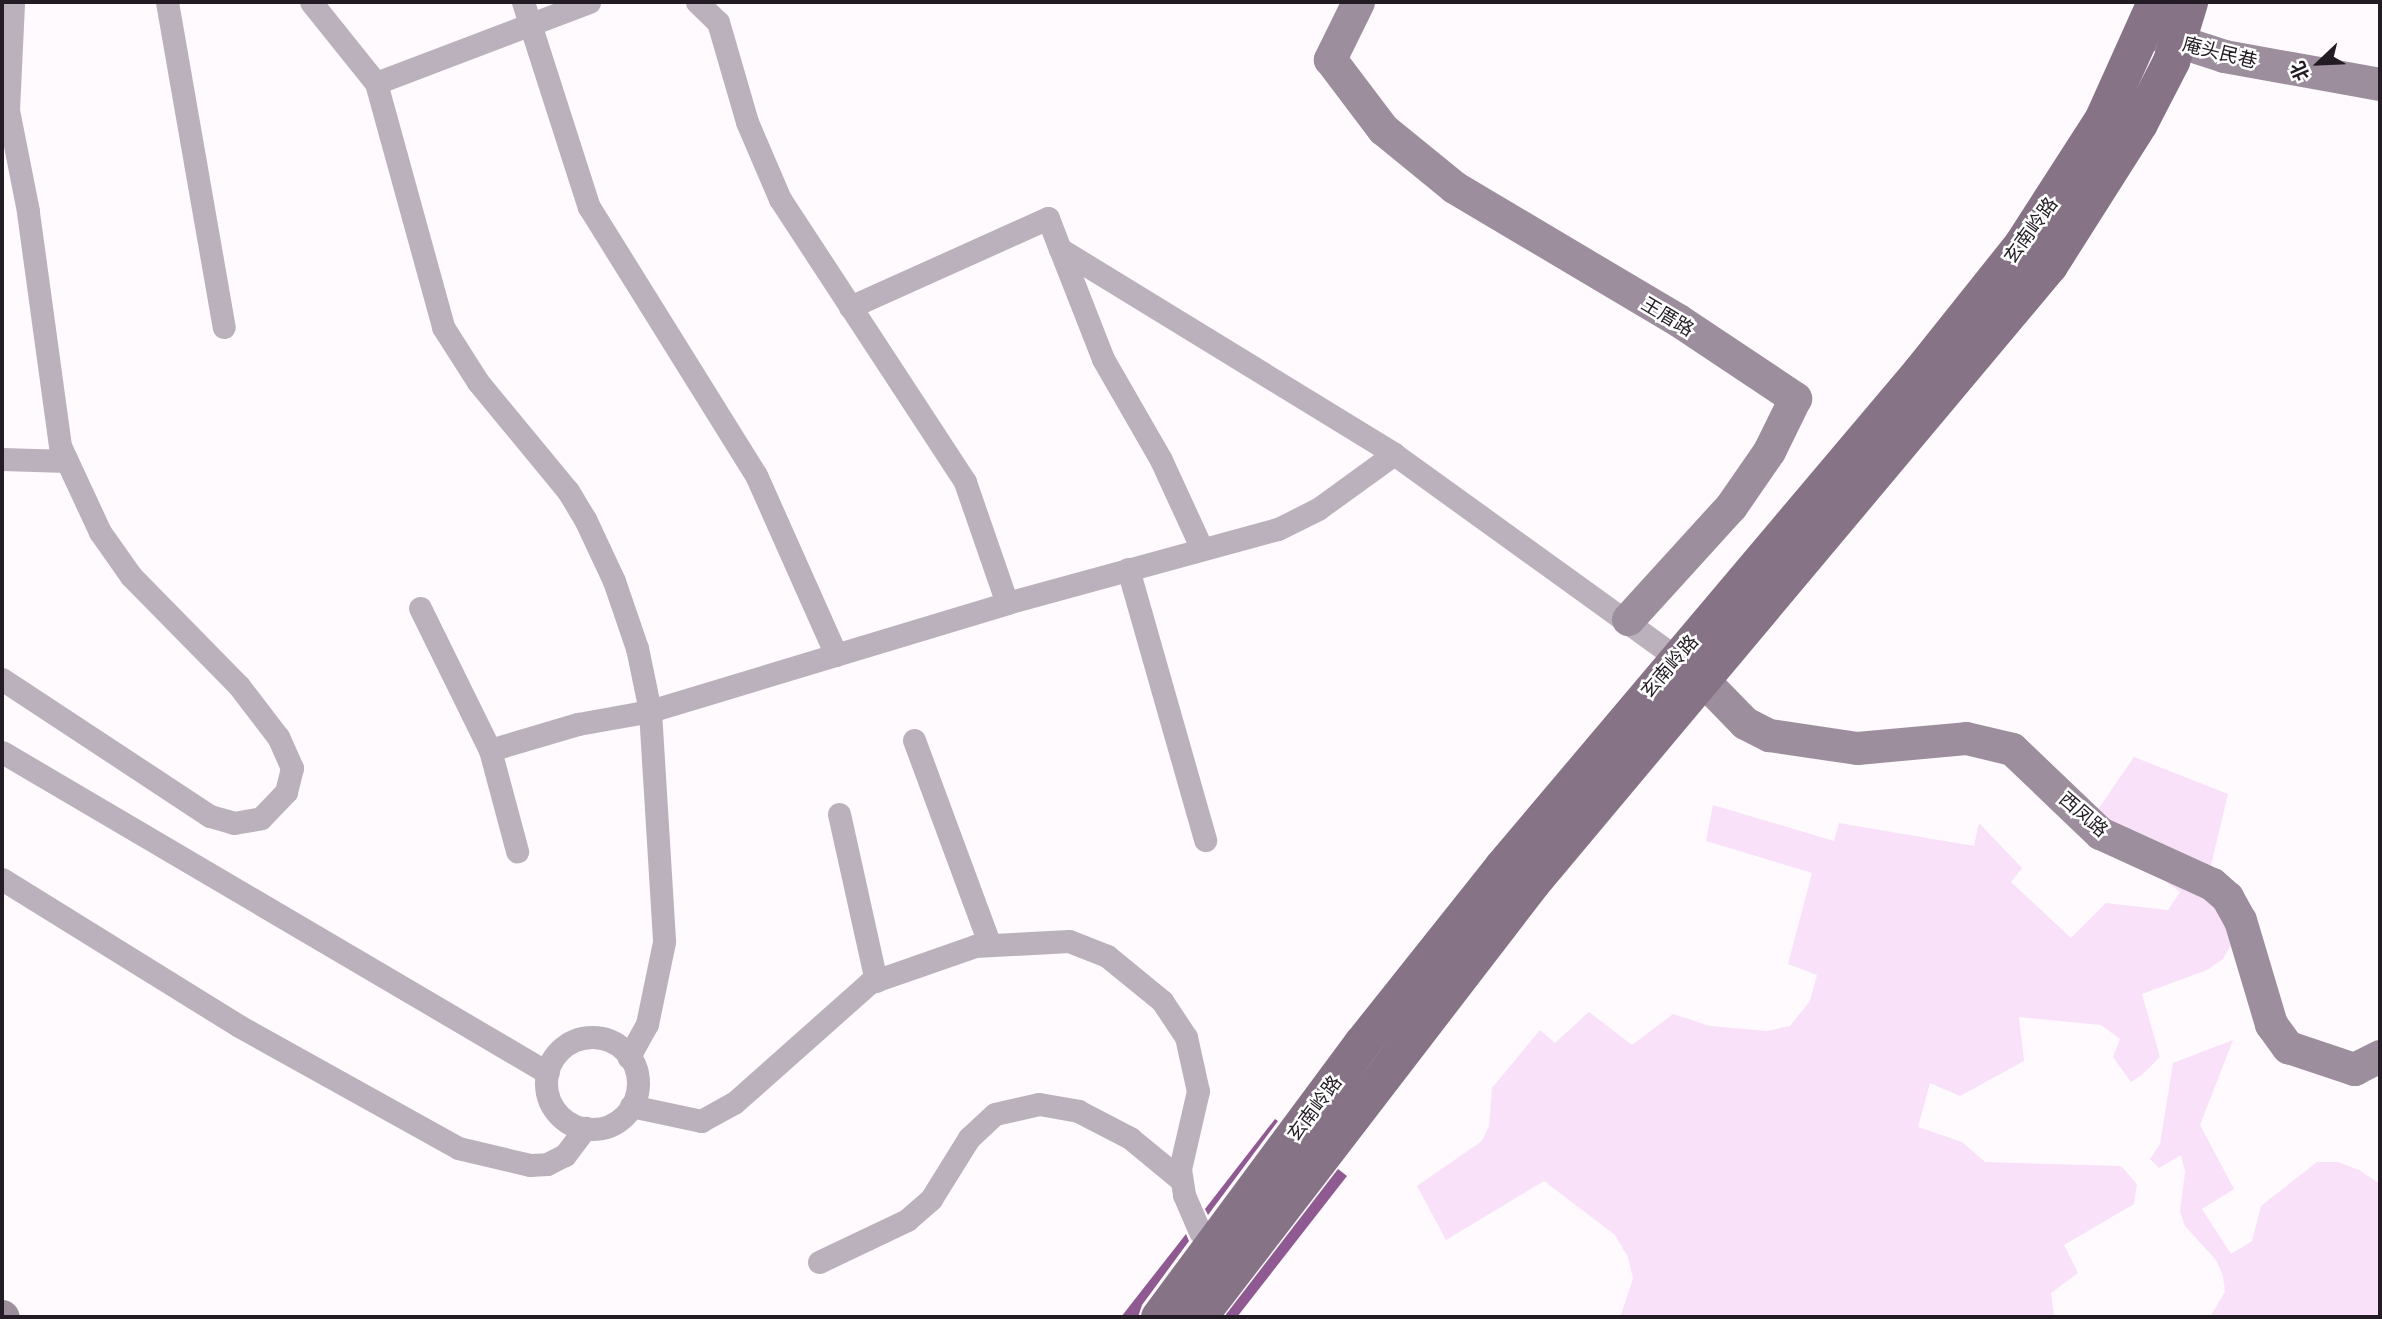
<!DOCTYPE html>
<html>
<head>
<meta charset="utf-8">
<style>
  body { margin:0 }
  #map { position:relative; width:2382px; height:1319px; overflow:hidden; background:#fefafe; font-family:"Titillium Web","Noto Sans SC",sans-serif }
  div>[style] { position:absolute }
  [style*='--x'] { left:calc(var(--x)*1px); top:calc(var(--y)*1px); width:calc(var(--w)*1px); rotate:calc(var(--a)*1deg) }
  .green>* { inset:0; background:#f9e1f9 }
  .building>* { inset:0; background:#8e5a91 }
  .street>* { height:23px; margin:-11.5px; padding:0 11.5px; transform-origin:11.5px; border-radius:11.5px; background:#bbb1bc }
  .street>.ring { margin:-11.5px; padding:0; box-sizing:content-box; background:none; border:23px solid #bbb1bc; border-radius:50% }
  .secondary>* { height:33px; margin:-16.5px; padding:0 16.5px; transform-origin:16.5px; border-radius:16.5px; background:#9c8e9d }
  .primary>* { height:37px; margin:-18.5px; padding:0 18.5px; transform-origin:18.5px; border-radius:18.5px; background:#867486 }
  span { translate:-50% -50%; white-space:nowrap; text-align:center; line-height:1.15; -webkit-text-stroke:5px #fff; paint-order:stroke }
  .street-label { font-size:19px; color:#241c25 }
  .frame { position:absolute; inset:0; border:4px solid #241c25; pointer-events:none }
  .north { position:absolute; left:2284px; top:28px; width:70px; height:70px; -webkit-text-stroke:5px #fff; paint-order:stroke; rotate:247deg; font-size:19px; font-weight:700; line-height:28px; text-align:center; color:#241c25 }
  .north::after { content:''; display:block; margin:auto; width:24px; height:32px; background:#241c25; clip-path:polygon(50% 0,100% 100%,50% 72%,0 100%) }
</style>
</head>
<body>
<div id="map">
  <div class="green">
    <i style="clip-path:polygon(2134px 757px,2228px 794px,2207px 882px,2232px 943px,2223px 959px,2207px 970px,2142px 994px,2160px 1057px,2142px 1075px,2131px 1082px,2113px 1057px,2120px 1039px,2101px 1025px,2019px 1017px,2024px 1061px,1960px 1096px,1930px 1083px,1918px 1127px,1962px 1142px,1985px 1162px,2121px 1166px,2137px 1184px,2134px 1204px,2064px 1245px,2078px 1273px,2051px 1293px,2054px 1317px,1620px 1317px,1633px 1279px,1628px 1257px,1615px 1235px,1544px 1181px,1446px 1240px,1417px 1186px,1482px 1141px,1489px 1126px,1492px 1088px,1540px 1030px,1555px 1043px,1589px 1012px,1632px 1045px,1673px 1014px,1710px 1026px,1767px 1031px,1790px 1026px,1810px 1001px,1817px 975px,1788px 964px,1812px 873px,1706px 841px,1713px 805px,1834px 841px,1839px 823px,1974px 846px,1979px 823px,2022px 868px,2011px 882px,2071px 938px,2106px 903px,2168px 910px,2180px 892px,2088px 824px)"></i>
    <i style="clip-path:polygon(2233px 1040px,2200px 1125px,2234px 1189px,2202px 1209px,2231px 1254px,2252px 1241px,2261px 1206px,2317px 1162px,2338px 1162px,2359px 1170px,2380px 1184px,2380px 1317px,2210px 1317px,2225px 1292px,2223px 1276px,2216px 1260px,2185px 1226px,2180px 1211px,2185px 1172px,2181px 1155px,2159px 1168px,2150px 1159px,2160px 1144px,2173px 1063px)"></i>
  </div>
  <div class="building">
    <i style="clip-path:polygon(1275px 1119px,1278px 1121px,1208px 1215px,1205px 1209px)"></i>
    <i style="clip-path:polygon(1338px 1169px,1347px 1176px,1237px 1317px,1224px 1317px)"></i>
    <i style="clip-path:polygon(1186px 1234px,1189px 1241px,1142px 1305px,1138px 1317px,1121px 1317px)"></i>
  </div>
  <div class="street">
    <i style="--x:167;--y:2;--w:330;--a:80.1"></i>
    <i style="--x:311;--y:2;--w:104;--a:51.3"></i>
    <i style="--x:376;--y:83;--w:253;--a:74.6"></i>
    <i style="--x:443;--y:327;--w:65;--a:57.5"></i>
    <i style="--x:478;--y:382;--w:141;--a:50.5"></i>
    <i style="--x:568;--y:491;--w:33;--a:59"></i>
    <i style="--x:585;--y:519;--w:68;--a:64.9"></i>
    <i style="--x:614;--y:581;--w:71;--a:71.1"></i>
    <i style="--x:637;--y:648;--w:64;--a:78.3"></i>
    <i style="--x:650;--y:711;--w:231;--a:86.5"></i>
    <i style="--x:664;--y:942;--w:84;--a:101.7"></i>
    <i style="--x:647;--y:1024;--w:38;--a:119"></i>
    <i style="--x:523;--y:2;--w:215;--a:72.2"></i>
    <i style="--x:589;--y:207;--w:316;--a:58.1"></i>
    <i style="--x:756;--y:475;--w:197;--a:66"></i>
    <i style="--x:697;--y:2;--w:29;--a:44"></i>
    <i style="--x:718;--y:22;--w:104;--a:73.8"></i>
    <i style="--x:747;--y:122;--w:84;--a:66.8"></i>
    <i style="--x:780;--y:199;--w:338;--a:56.8"></i>
    <i style="--x:965;--y:482;--w:128;--a:70.9"></i>
    <i style="--x:376;--y:83;--w:228;--a:-20.8"></i>
    <i style="--x:1060;--y:249;--w:118;--a:68.6"></i>
    <i style="--x:1103;--y:359;--w:116;--a:60.1"></i>
    <i style="--x:1161;--y:460;--w:98;--a:65.3"></i>
    <i style="--x:850;--y:307;--w:217;--a:-24.2"></i>
    <i style="--x:1048;--y:218;--w:33;--a:69"></i>
    <i style="--x:1060;--y:249;--w:392;--a:31.5"></i>
    <i style="--x:1394;--y:454;--w:349;--a:35.8"></i>
    <i style="--x:2;--y:459;--w:65;--a:1.8"></i>
    <i style="--x:1128;--y:569;--w:282;--a:74.1"></i>
    <i style="--x:420;--y:608;--w:158;--a:63.8"></i>
    <i style="--x:490;--y:750;--w:105;--a:75"></i>
    <i style="--x:2;--y:679;--w:249;--a:33.4"></i>
    <i style="--x:210;--y:816;--w:25;--a:16"></i>
    <i style="--x:234;--y:823;--w:27;--a:-10"></i>
    <i style="--x:261;--y:818;--w:36;--a:-46"></i>
    <i style="--x:286;--y:792;--w:25;--a:-76"></i>
    <i style="--x:292;--y:768;--w:34;--a:-114"></i>
    <i style="--x:278;--y:737;--w:64;--a:-127.4"></i>
    <i style="--x:239;--y:686;--w:154;--a:-134.5"></i>
    <i style="--x:131;--y:576;--w:54;--a:-125.2"></i>
    <i style="--x:100;--y:532;--w:95;--a:-114.9"></i>
    <i style="--x:60;--y:446;--w:237;--a:-97.8"></i>
    <i style="--x:28;--y:211;--w:103;--a:-101.2"></i>
    <i style="--x:8;--y:110;--w:108;--a:-87.3"></i>
    <i style="--x:914;--y:740;--w:216;--a:69.7"></i>
    <i style="--x:490;--y:750;--w:92;--a:-16.5"></i>
    <i style="--x:578;--y:724;--w:73;--a:-10.2"></i>
    <i style="--x:650;--y:711;--w:373;--a:-16.8"></i>
    <i style="--x:1007;--y:603;--w:281;--a:-15.3"></i>
    <i style="--x:1278;--y:529;--w:45;--a:-26.6"></i>
    <i style="--x:1318;--y:509;--w:94;--a:-35.9"></i>
    <i style="--x:2;--y:752;--w:633;--a:30.45"></i>
    <i style="--x:839;--y:814;--w:171;--a:77.5"></i>
    <i style="--x:2;--y:879;--w:279;--a:31.8"></i>
    <i style="--x:239;--y:1026;--w:251;--a:29.1"></i>
    <i style="--x:458;--y:1148;--w:74;--a:13.3"></i>
    <i style="--x:530;--y:1165;--w:17;--a:-3"></i>
    <i style="--x:547;--y:1164;--w:20;--a:-27"></i>
    <i style="--x:565;--y:1155;--w:34;--a:-53"></i>
    <i class="ring" style="left:546px;top:1037px;width:69px;height:69px"></i>
    <i style="--x:631;--y:1106;--w:72;--a:12.1"></i>
    <i style="--x:701;--y:1121;--w:38;--a:-29"></i>
    <i style="--x:734;--y:1103;--w:181;--a:-41.6"></i>
    <i style="--x:869;--y:983;--w:112;--a:-19.2"></i>
    <i style="--x:975;--y:946;--w:94;--a:-3"></i>
    <i style="--x:1069;--y:941;--w:41;--a:21.5"></i>
    <i style="--x:1107;--y:956;--w:71;--a:39.3"></i>
    <i style="--x:1162;--y:1001;--w:43;--a:56.3"></i>
    <i style="--x:1186;--y:1037;--w:55;--a:77.5"></i>
    <i style="--x:1198;--y:1091;--w:80;--a:103"></i>
    <i style="--x:1180;--y:1169;--w:26;--a:81"></i>
    <i style="--x:1184;--y:1195;--w:40;--a:66.6"></i>
    <i style="--x:819;--y:1262;--w:98;--a:-25.5"></i>
    <i style="--x:907;--y:1220;--w:32;--a:-41"></i>
    <i style="--x:931;--y:1199;--w:72;--a:-58.1"></i>
    <i style="--x:969;--y:1138;--w:35;--a:-43"></i>
    <i style="--x:995;--y:1114;--w:45;--a:-12.8"></i>
    <i style="--x:1039;--y:1104;--w:40;--a:10"></i>
    <i style="--x:1078;--y:1111;--w:59;--a:27.4"></i>
    <i style="--x:1130;--y:1138;--w:66;--a:39.5"></i>
  </div>
  <div class="secondary">
    <i style="--x:1358;--y:2;--w:64;--a:116.2"></i>
    <i style="--x:1330;--y:59;--w:88;--a:52.9"></i>
    <i style="--x:1383;--y:129;--w:92;--a:39.2"></i>
    <i style="--x:1454;--y:187;--w:261;--a:30.7"></i>
    <i style="--x:1678;--y:320;--w:141;--a:33.7"></i>
    <i style="--x:1795;--y:398;--w:59;--a:116.1"></i>
    <i style="--x:1769;--y:451;--w:67;--a:124.6"></i>
    <i style="--x:1731;--y:506;--w:153;--a:132.3"></i>
    <i style="--x:2153;--y:33;--w:75;--a:17.9"></i>
    <i style="--x:2224;--y:56;--w:158;--a:10.2"></i>
    <i style="--x:1703;--y:680;--w:60;--a:45.7"></i>
    <i style="--x:1745;--y:723;--w:27;--a:27"></i>
    <i style="--x:1769;--y:735;--w:89;--a:8.4"></i>
    <i style="--x:1857;--y:748;--w:109;--a:-5.2"></i>
    <i style="--x:1966;--y:738;--w:47;--a:13.4"></i>
    <i style="--x:2012;--y:749;--w:122;--a:43.7"></i>
    <i style="--x:2100;--y:833;--w:123;--a:24.5"></i>
    <i style="--x:2212;--y:884;--w:20;--a:41"></i>
    <i style="--x:2227;--y:897;--w:26;--a:61"></i>
    <i style="--x:2240;--y:920;--w:109;--a:73.4"></i>
    <i style="--x:2271;--y:1024;--w:29;--a:54"></i>
    <i style="--x:2288;--y:1047;--w:70;--a:18.4"></i>
    <i style="--x:2354;--y:1069;--w:29;--a:-27"></i>
    <i style="--x:2;--y:1316;--w:1;--a:45"></i>
  </div>
  <div class="primary">
    <i style="--x:1159;--y:1317;--w:341;--a:-53.5"></i>
    <i style="--x:1362;--y:1043;--w:225;--a:-51.5"></i>
    <i style="--x:1502;--y:867;--w:648;--a:-49.82"></i>
    <i style="--x:1920;--y:372;--w:164;--a:-51.4"></i>
    <i style="--x:2022;--y:244;--w:148;--a:-57.2"></i>
    <i style="--x:2102;--y:120;--w:129;--a:-65.8"></i>
    <i style="--x:1198;--y:1317;--w:548;--a:-52.48"></i>
    <i style="--x:1532;--y:882;--w:805;--a:-50.04"></i>
    <i style="--x:2049;--y:265;--w:168;--a:-57.6"></i>
    <i style="--x:2139;--y:123;--w:70;--a:-62.7"></i>
    <i style="--x:2171;--y:61;--w:62;--a:-73"></i>
  </div>
  <div class="street-label">
    <span style="left:2220px;top:52px;rotate:14deg">庵头民巷</span>
    <span style="left:2030px;top:230px;rotate:-54deg">玄南岭路</span>
    <span style="left:1668px;top:316px;rotate:31deg">王厝路</span>
    <span style="left:1669px;top:666px;rotate:-49deg">玄南岭路</span>
    <span style="left:2084px;top:814px;rotate:41deg">西凤路</span>
    <span style="left:1314px;top:1108px;rotate:-53deg">玄南岭路</span>
  </div>
  <div class="frame"></div>
  <div class="north">北</div>
</div>
</body>
</html>
